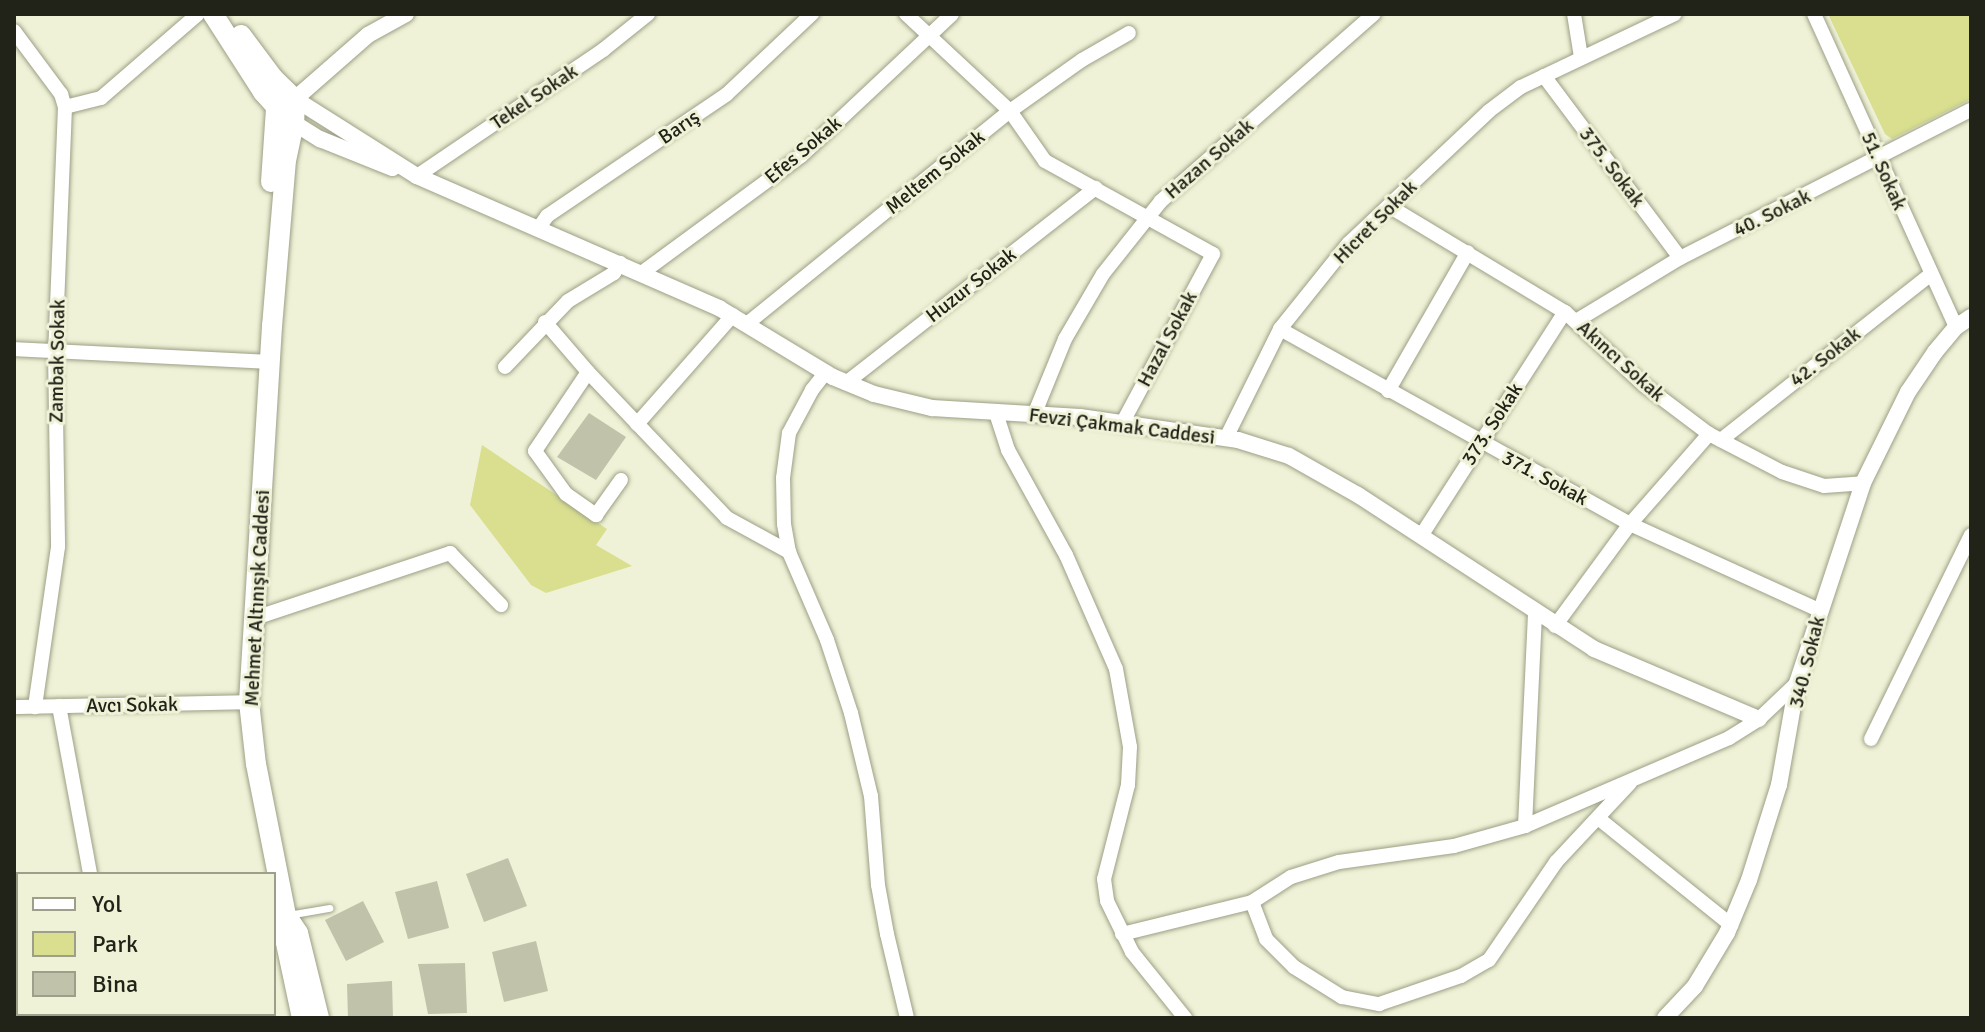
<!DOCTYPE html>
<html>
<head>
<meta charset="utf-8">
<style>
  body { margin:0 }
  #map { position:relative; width:1985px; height:1032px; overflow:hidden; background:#eff2d6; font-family:Signika,sans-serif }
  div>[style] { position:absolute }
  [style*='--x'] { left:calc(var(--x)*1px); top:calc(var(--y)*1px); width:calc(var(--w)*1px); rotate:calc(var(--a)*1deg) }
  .green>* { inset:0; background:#d9df8f }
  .building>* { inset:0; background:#c0c3a9 }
  .roads { filter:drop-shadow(0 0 2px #9d9f86) drop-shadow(0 0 2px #9d9f86) }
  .service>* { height:7px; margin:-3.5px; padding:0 3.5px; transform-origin:3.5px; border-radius:3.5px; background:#fff }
  .minor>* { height:14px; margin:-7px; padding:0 7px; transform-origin:7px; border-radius:7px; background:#fff }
  .tertiary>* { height:16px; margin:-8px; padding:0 8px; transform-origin:8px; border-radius:8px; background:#fff }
  .secondary>* { height:20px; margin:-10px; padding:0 10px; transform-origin:10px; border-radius:10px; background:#fff }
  span { translate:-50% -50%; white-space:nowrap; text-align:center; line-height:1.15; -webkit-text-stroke:6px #eff2d6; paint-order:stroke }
  .street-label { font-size:20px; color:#212218 }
  .frame { position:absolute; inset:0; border:16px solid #212218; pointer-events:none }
  .legend { position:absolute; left:16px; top:872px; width:260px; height:144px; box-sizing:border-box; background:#eff2d6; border:2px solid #9d9f8a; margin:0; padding:10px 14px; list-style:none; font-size:24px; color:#212218 }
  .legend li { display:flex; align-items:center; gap:16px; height:40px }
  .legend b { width:40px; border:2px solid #9d9f8a }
</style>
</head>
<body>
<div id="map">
  <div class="green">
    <i style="clip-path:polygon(1828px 14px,1971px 14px,1971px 99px,1892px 139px,1885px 134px)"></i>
    <i style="clip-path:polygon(482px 445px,607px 529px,596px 545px,632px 566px,546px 593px,531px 585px,470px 505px)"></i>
  </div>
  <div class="building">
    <i style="clip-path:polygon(589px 413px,626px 437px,596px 480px,557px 457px)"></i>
    <i style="clip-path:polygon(508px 858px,527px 906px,484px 922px,466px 874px)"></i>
    <i style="clip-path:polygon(437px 881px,449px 928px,408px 939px,395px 892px)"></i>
    <i style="clip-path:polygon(363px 901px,384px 942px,346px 961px,325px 920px)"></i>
    <i style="clip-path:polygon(536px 941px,548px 991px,504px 1002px,492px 952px)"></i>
    <i style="clip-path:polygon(465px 963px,467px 1013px,428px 1014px,418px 964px)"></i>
    <i style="clip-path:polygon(392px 981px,393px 1018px,348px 1018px,347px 984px)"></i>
  </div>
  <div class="roads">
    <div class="service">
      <i style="--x:14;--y:893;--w:26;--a:81"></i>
      <i style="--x:288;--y:915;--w:42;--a:-9.7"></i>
      <i style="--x:14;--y:950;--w:4;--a:14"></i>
      <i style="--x:14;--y:1010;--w:4;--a:0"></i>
      <i style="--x:33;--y:1014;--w:4;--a:90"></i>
    </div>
    <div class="minor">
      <i style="--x:906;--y:14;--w:142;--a:43"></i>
      <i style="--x:1010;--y:111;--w:61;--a:55"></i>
      <i style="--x:1045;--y:161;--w:192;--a:29"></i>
      <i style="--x:1213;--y:254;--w:193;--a:118.2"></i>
      <i style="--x:1574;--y:14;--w:44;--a:80.8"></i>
      <i style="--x:1814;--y:14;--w:344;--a:65.6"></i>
      <i style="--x:14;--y:31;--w:79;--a:53.3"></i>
      <i style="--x:61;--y:94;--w:14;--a:73"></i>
      <i style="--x:65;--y:107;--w:244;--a:92.3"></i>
      <i style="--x:55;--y:351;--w:196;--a:89.1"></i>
      <i style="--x:58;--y:547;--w:162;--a:98.2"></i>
      <i style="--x:1544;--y:76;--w:227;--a:53.2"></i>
      <i style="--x:65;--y:107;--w:37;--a:-14"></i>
      <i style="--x:101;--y:98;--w:128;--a:-40.9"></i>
      <i style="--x:417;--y:176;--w:225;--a:-34.1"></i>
      <i style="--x:603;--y:50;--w:58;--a:-38.7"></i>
      <i style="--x:1389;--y:206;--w:205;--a:31.1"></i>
      <i style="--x:1565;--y:312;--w:108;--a:42.7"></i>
      <i style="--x:1644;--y:385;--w:81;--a:37"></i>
      <i style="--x:1709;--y:434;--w:82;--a:27.5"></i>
      <i style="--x:1782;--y:472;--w:44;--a:18.4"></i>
      <i style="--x:1824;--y:486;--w:39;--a:-4"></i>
      <i style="--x:538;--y:229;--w:16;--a:-55"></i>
      <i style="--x:547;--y:216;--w:217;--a:-34.1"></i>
      <i style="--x:727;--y:94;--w:117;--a:-43.3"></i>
      <i style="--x:643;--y:272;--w:196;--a:-36.3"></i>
      <i style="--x:801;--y:156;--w:207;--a:-43.2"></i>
      <i style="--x:1576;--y:321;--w:122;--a:-31.2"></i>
      <i style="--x:1680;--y:258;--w:326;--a:-27"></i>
      <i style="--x:545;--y:322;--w:66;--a:49.3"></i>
      <i style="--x:588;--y:372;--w:202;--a:46.4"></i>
      <i style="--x:727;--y:518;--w:71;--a:28.7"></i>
      <i style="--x:748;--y:323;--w:337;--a:-39"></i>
      <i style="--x:1010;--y:111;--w:88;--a:-35.3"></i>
      <i style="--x:1082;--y:60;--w:54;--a:-29.9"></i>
      <i style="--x:1280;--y:329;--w:401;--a:29.1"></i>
      <i style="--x:1630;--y:524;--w:208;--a:24.5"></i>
      <i style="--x:14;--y:349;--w:255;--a:2.9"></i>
      <i style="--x:505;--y:367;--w:91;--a:-46.3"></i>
      <i style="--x:568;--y:301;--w:54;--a:-31.3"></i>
      <i style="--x:614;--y:273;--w:12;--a:-59"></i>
      <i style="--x:588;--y:372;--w:95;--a:123.9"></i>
      <i style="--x:535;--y:451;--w:53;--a:54.2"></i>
      <i style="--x:566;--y:494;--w:37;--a:35"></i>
      <i style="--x:596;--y:515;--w:43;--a:-54.5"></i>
      <i style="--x:826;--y:372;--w:23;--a:128"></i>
      <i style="--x:812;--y:390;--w:49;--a:118.1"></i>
      <i style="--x:789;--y:433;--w:45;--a:97.6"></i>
      <i style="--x:783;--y:478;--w:46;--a:88.8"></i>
      <i style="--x:784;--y:524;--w:28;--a:80"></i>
      <i style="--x:789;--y:552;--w:96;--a:66.6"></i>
      <i style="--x:827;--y:640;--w:77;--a:71.8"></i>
      <i style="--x:851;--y:713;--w:85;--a:76.5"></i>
      <i style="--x:871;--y:796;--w:89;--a:85.5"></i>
      <i style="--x:878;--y:885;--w:50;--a:79.6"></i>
      <i style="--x:887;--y:934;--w:86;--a:76.6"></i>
      <i style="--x:846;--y:383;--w:317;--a:-38"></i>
      <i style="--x:1388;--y:391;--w:160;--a:-60.1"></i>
      <i style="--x:996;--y:413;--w:39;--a:72"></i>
      <i style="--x:1008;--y:450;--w:120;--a:61.1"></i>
      <i style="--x:1066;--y:555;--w:124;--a:66.3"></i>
      <i style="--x:1116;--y:669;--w:79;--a:79.8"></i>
      <i style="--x:1130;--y:747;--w:38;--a:93"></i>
      <i style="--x:1128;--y:785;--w:97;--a:104.3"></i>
      <i style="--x:1104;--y:879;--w:22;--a:82"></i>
      <i style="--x:1107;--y:901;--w:57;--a:63.9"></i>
      <i style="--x:1132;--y:952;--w:85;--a:51.2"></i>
      <i style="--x:1034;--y:415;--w:82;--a:-67.8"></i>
      <i style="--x:1065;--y:339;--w:75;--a:-59.7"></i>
      <i style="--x:1103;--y:274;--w:93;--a:-51.5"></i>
      <i style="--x:1161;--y:201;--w:283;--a:-41.3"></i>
      <i style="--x:637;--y:424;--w:145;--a:-48.6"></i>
      <i style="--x:1226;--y:438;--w:122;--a:-63.6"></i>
      <i style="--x:1280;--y:329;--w:110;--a:-51.3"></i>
      <i style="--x:1349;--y:243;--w:192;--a:-43.3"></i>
      <i style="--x:1489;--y:111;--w:40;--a:-37"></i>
      <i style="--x:1521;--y:87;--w:170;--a:-25.4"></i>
      <i style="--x:1721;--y:440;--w:266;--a:-38.3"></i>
      <i style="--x:1421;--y:536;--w:266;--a:-57.3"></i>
      <i style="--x:255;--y:618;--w:206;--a:-18.4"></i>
      <i style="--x:450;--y:553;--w:73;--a:45.6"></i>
      <i style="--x:1555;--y:626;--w:127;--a:-53.7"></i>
      <i style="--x:1630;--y:524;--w:120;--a:-48.7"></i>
      <i style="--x:59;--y:706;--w:171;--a:79.5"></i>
      <i style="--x:14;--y:707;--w:235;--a:-1.2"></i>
      <i style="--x:1871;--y:739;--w:227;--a:-63.9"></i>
      <i style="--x:1598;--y:818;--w:171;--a:38.8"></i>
      <i style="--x:1525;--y:826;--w:214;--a:-87.3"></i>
      <i style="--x:1252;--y:902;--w:40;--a:69"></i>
      <i style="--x:1266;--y:939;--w:40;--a:45"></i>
      <i style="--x:1294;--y:967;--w:57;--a:32"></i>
      <i style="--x:1342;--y:997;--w:38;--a:11"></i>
      <i style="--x:1379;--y:1004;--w:87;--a:-18.9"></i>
      <i style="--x:1461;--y:976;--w:32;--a:-30"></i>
      <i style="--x:1489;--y:960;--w:119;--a:-55.6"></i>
      <i style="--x:1556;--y:862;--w:108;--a:-46.9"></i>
      <i style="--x:1122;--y:934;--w:134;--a:-13.8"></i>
      <i style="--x:1252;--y:902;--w:46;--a:-32.7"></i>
      <i style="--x:1291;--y:877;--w:50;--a:-17.4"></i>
      <i style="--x:1339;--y:862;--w:116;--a:-7.9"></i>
      <i style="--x:1454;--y:846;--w:74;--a:-15.7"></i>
      <i style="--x:1525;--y:826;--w:222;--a:-23.3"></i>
      <i style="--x:1729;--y:738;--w:36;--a:-32"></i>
      <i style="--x:1759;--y:719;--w:52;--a:-43.5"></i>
      <i style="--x:116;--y:1014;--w:4;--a:90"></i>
    </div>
    <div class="tertiary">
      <i style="--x:406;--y:14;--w:43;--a:151.1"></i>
      <i style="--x:368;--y:35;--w:97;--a:138.8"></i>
      <i style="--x:295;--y:99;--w:144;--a:32.3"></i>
      <i style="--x:417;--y:176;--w:330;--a:23.6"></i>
      <i style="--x:719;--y:308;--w:133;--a:31.2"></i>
      <i style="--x:833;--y:377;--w:44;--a:22.5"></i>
      <i style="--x:874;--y:394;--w:60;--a:13.6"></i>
      <i style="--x:932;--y:408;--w:148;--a:3.5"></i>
      <i style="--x:1080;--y:417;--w:160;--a:8.3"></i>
      <i style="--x:1238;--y:440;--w:53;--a:17.4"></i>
      <i style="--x:1289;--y:456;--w:79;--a:29.5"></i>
      <i style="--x:1358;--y:495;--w:282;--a:33.1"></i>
      <i style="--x:1594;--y:649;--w:179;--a:23"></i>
      <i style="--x:294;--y:123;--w:31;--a:32"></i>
      <i style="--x:320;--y:139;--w:78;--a:21.9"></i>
      <i style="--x:1665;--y:1018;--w:44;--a:-46.8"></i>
      <i style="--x:1695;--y:986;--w:62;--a:-58.9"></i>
      <i style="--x:1727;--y:933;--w:57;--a:-67.5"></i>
      <i style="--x:1749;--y:880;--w:100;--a:-72.5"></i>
      <i style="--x:1779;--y:785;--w:104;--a:-80"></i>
      <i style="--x:1797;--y:683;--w:211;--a:-71.7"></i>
      <i style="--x:1863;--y:483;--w:102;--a:-63.7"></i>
      <i style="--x:1908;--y:392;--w:48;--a:-56"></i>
      <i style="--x:1935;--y:352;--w:33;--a:-50"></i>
      <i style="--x:1956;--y:327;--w:18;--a:-34"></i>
    </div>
    <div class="secondary">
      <i style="--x:213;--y:14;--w:93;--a:57.3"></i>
      <i style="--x:263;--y:92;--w:31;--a:48"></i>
      <i style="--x:241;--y:35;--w:54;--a:53.3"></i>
      <i style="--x:273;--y:78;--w:30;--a:44"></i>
      <i style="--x:295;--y:99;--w:24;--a:92"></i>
      <i style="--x:294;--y:123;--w:38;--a:102"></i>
      <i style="--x:286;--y:160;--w:167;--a:94.8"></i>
      <i style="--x:272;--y:326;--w:377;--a:93.5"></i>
      <i style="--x:249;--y:702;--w:62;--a:83.6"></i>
      <i style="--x:256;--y:764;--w:154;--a:78.8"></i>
      <i style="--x:286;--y:915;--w:19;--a:96"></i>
      <i style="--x:284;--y:934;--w:86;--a:77.9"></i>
      <i style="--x:271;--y:182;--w:74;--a:-86.1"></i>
      <i style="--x:276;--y:108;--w:21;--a:-25"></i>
      <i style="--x:286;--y:915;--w:22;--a:56"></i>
      <i style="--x:298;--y:933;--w:88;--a:76.1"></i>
    </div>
  </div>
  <div class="street-label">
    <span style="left:534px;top:97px;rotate:-34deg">Tekel Sokak</span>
    <span style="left:679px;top:127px;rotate:-34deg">Barış</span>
    <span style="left:803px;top:150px;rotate:-40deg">Efes Sokak</span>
    <span style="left:1209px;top:159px;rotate:-41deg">Hazan Sokak</span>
    <span style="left:1612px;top:167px;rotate:53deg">375. Sokak</span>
    <span style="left:1884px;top:171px;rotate:66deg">51. Sokak</span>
    <span style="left:935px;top:172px;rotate:-39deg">Meltem Sokak</span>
    <span style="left:1772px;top:213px;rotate:-26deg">40. Sokak</span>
    <span style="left:1375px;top:222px;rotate:-45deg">Hicret Sokak</span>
    <span style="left:971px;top:285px;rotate:-38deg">Huzur Sokak</span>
    <span style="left:1167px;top:339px;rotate:-62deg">Hazal Sokak</span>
    <span style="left:1825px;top:357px;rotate:-38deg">42. Sokak</span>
    <span style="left:57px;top:361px;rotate:-89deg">Zambak Sokak</span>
    <span style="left:1621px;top:361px;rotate:42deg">Akıncı Sokak</span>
    <span style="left:1492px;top:424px;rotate:-57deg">373. Sokak</span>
    <span style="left:1122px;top:426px;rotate:7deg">Fevzi Çakmak Caddesi</span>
    <span style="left:1545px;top:478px;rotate:28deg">371. Sokak</span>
    <span style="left:257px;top:598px;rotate:-87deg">Mehmet Altınışık Caddesi</span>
    <span style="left:1807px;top:662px;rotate:-76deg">340. Sokak</span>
    <span style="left:132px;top:705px;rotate:-1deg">Avcı Sokak</span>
  </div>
  <div class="frame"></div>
  <ul class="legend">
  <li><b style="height:10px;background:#fff"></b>Yol</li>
  <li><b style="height:22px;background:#d9df8f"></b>Park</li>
  <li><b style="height:22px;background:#c0c3a9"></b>Bina</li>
  </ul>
</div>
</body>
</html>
